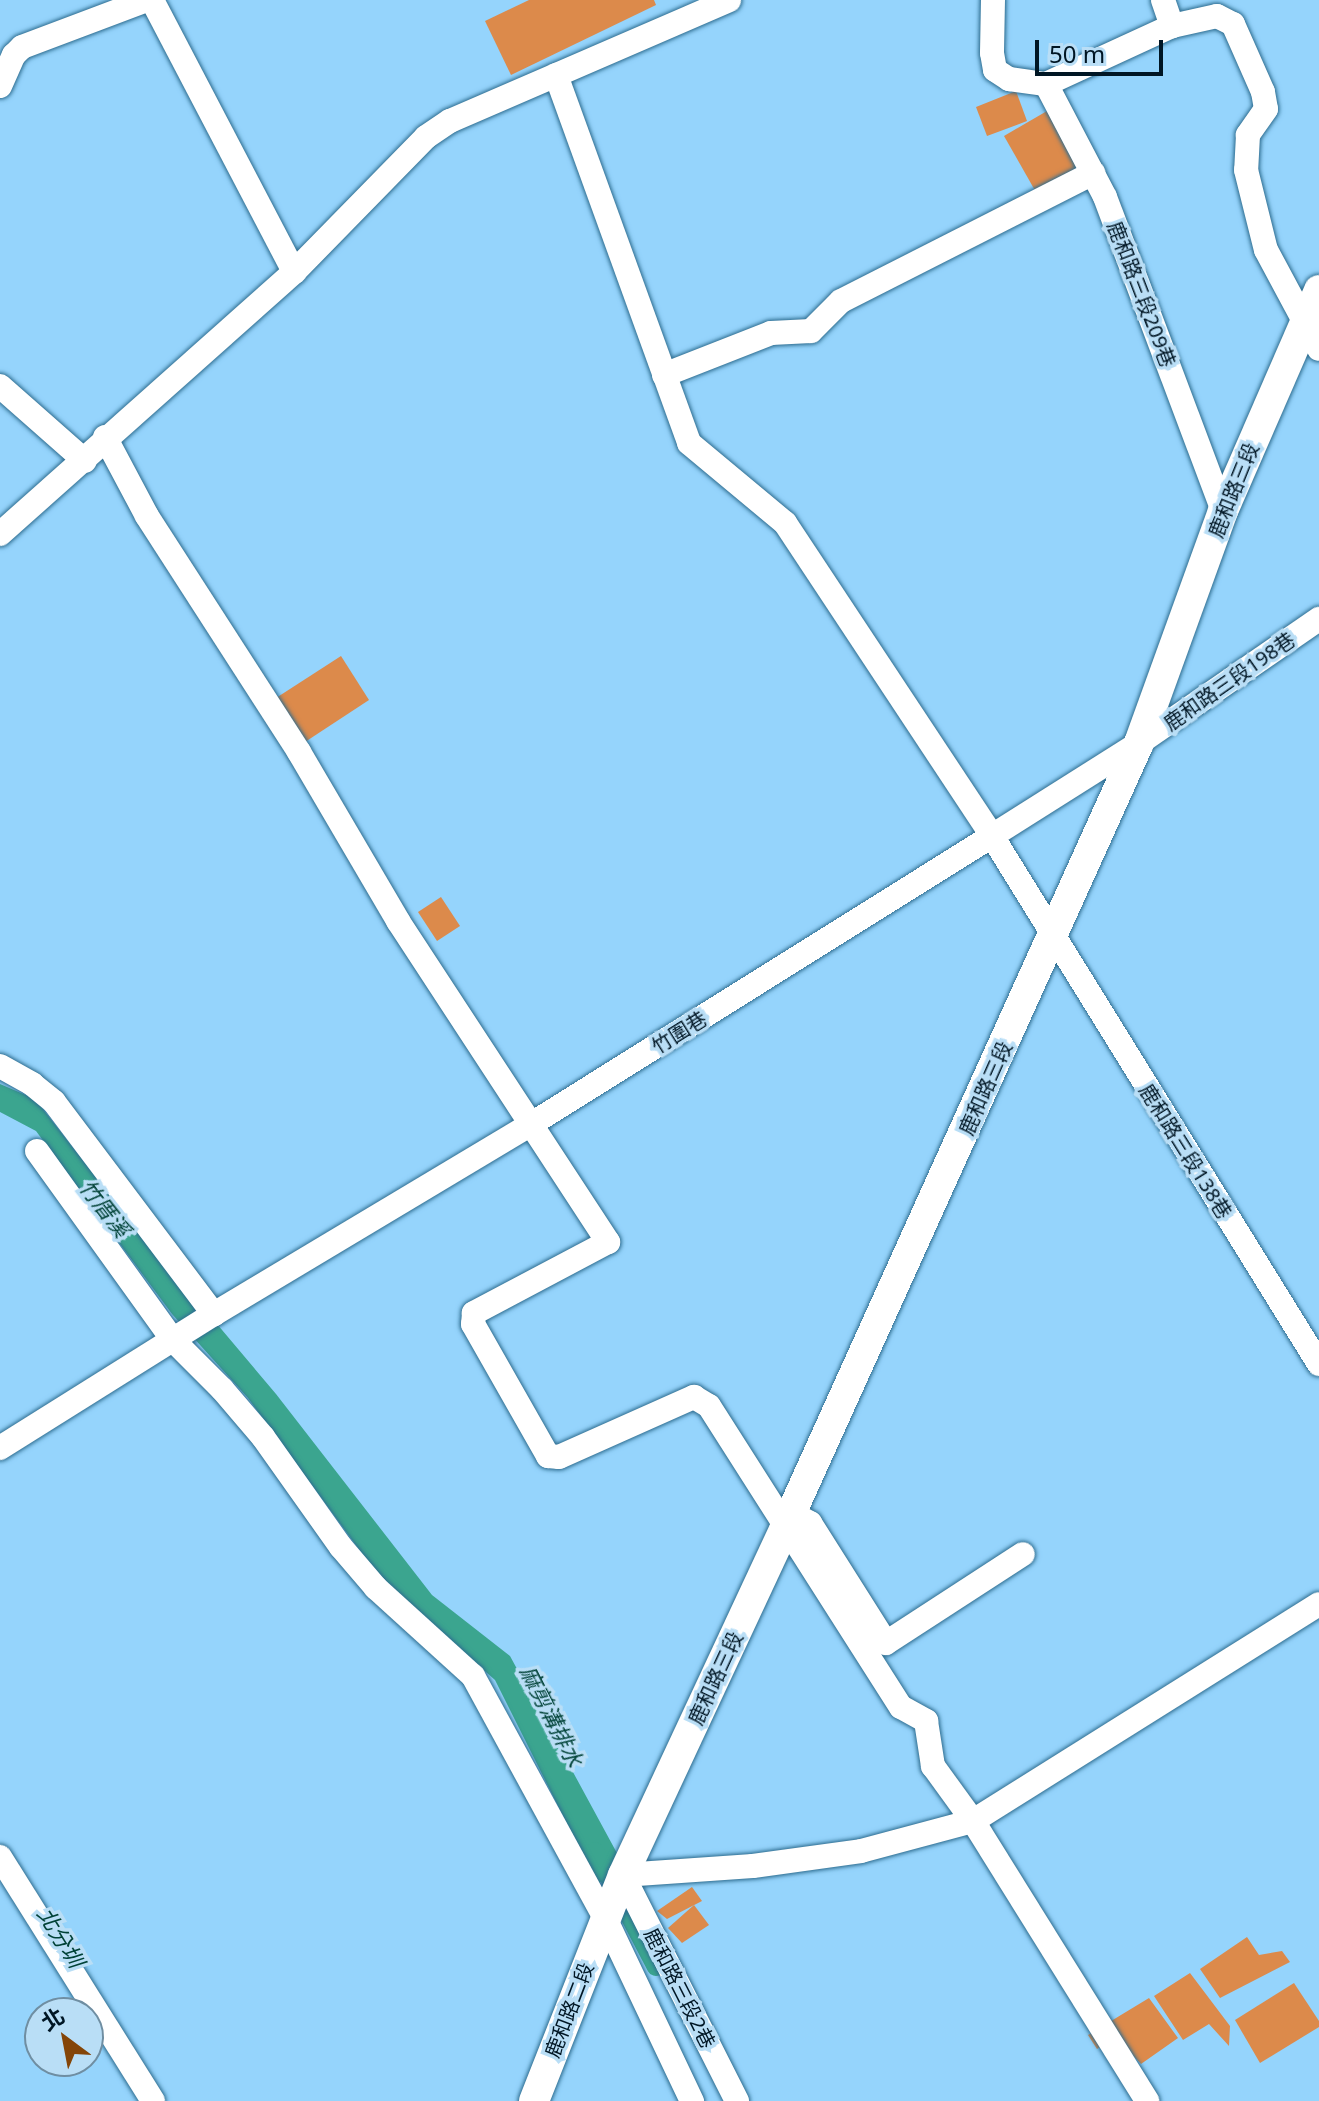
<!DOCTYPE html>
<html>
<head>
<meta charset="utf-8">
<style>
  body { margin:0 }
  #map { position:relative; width:1319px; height:2101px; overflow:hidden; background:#95d4fc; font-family:"Noto Sans","Noto Sans TC",sans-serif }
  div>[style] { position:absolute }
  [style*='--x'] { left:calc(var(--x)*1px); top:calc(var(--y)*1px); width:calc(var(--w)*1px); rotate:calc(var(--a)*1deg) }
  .water>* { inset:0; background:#3ba58f }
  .canal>* { height:18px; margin:-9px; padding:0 9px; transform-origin:9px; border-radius:9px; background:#3ba58f }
  .building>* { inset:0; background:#dc8a4b }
  .roads { filter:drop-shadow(0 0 2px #2d6c8f) drop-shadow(0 0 2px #2d6c8f) }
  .minor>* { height:24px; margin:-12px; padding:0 12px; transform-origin:12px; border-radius:12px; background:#fff }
  .major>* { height:30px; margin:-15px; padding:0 15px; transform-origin:15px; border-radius:15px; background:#fff }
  span { translate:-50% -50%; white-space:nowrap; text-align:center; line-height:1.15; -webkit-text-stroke:7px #b9def6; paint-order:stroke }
  .street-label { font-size:20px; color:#001624 }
  .water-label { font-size:22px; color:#014237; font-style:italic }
  .north { position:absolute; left:24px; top:1997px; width:80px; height:80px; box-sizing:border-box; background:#b9def6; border:2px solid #6f8ea2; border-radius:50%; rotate:328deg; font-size:22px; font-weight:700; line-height:32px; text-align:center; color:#001624 }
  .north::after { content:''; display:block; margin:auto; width:28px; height:36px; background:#844508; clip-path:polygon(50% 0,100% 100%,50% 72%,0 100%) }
  .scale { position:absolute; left:1035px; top:40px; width:128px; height:36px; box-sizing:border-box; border:4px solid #001624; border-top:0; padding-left:10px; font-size:24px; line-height:28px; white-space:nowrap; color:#001624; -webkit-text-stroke:6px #b9def6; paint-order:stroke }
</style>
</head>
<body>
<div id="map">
  <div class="water">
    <i style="clip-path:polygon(0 1084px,35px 1099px,131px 1222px,276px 1394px,432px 1595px,510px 1656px,618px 1855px,598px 1886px,495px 1680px,380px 1578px,248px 1398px,172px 1314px,36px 1131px,0 1112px)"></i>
  </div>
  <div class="canal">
    <i style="--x:595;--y:1851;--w:131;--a:62.3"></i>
  </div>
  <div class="building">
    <i style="clip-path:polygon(529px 0,654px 0,656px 5px,511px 75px,485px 21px)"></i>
    <i style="clip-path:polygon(1016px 91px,1027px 121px,987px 136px,976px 107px)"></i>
    <i style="clip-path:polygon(1047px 111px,1081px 169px,1037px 194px,1004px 136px)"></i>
    <i style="clip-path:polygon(341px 656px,369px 700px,305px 742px,276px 698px)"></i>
    <i style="clip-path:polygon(441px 897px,460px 926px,437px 941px,418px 912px)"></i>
    <i style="clip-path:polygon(692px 1887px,702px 1901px,667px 1919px,657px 1911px)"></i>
    <i style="clip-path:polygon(694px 1905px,709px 1925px,682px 1943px,668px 1928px)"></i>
    <i style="clip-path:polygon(1247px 1937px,1259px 1955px,1282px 1951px,1290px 1962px,1220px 1998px,1200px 1969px)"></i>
    <i style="clip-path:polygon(1190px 1973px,1230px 2026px,1229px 2046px,1209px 2024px,1183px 2040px,1154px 1996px)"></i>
    <i style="clip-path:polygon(1294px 1983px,1319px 2021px,1319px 2027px,1260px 2063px,1235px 2020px)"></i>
    <i style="clip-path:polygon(1149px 1998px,1178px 2038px,1141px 2064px,1116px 2037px,1097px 2049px,1088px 2035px)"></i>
  </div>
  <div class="roads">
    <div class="minor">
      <i style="--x:152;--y:0;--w:307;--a:62.4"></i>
      <i style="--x:993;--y:0;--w:53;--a:91.1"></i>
      <i style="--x:992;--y:53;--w:17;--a:80"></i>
      <i style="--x:995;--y:70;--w:17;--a:33"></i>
      <i style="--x:1009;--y:79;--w:37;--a:8"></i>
      <i style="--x:1046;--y:84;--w:139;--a:-24.7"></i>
      <i style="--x:1172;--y:26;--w:46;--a:-12.5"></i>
      <i style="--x:1217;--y:16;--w:18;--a:27"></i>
      <i style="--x:1233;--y:24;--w:74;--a:66.2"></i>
      <i style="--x:1263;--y:92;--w:17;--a:80"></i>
      <i style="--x:1266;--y:109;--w:32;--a:125"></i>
      <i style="--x:1248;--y:135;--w:35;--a:93"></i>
      <i style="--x:1246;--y:170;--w:82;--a:76"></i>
      <i style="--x:1266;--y:250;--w:112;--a:61.8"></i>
      <i style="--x:1163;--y:0;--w:28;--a:71"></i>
      <i style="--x:556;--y:75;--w:391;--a:70.1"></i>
      <i style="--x:689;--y:443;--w:125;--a:39.8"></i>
      <i style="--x:785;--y:523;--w:375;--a:56.5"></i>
      <i style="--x:992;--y:836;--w:621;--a:58.23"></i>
      <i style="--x:1046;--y:84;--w:127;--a:62.4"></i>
      <i style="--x:1105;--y:197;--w:335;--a:69.4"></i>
      <i style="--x:0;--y:86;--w:34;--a:-66"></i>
      <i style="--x:14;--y:55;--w:11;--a:-45"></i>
      <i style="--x:22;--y:47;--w:134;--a:-20.6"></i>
      <i style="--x:664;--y:375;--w:115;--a:-21.4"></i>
      <i style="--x:771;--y:333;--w:40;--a:-2.9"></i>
      <i style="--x:811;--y:331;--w:42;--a:-45"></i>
      <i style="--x:841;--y:301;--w:283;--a:-26.9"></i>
      <i style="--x:0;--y:386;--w:113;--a:41.4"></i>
      <i style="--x:105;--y:437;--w:89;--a:62"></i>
      <i style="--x:147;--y:516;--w:281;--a:57.2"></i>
      <i style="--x:299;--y:752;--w:196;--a:59.6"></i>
      <i style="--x:398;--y:921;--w:384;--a:56.8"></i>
      <i style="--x:608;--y:1242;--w:152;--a:152.1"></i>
      <i style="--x:474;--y:1313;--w:11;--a:95"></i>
      <i style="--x:473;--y:1324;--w:152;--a:60.4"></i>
      <i style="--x:548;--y:1456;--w:11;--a:5"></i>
      <i style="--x:559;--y:1457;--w:148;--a:-24"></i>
      <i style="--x:694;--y:1397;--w:17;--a:31"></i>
      <i style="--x:709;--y:1406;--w:357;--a:57.5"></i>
      <i style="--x:901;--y:1707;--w:29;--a:29"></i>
      <i style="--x:926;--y:1721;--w:46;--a:81.2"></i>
      <i style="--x:933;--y:1766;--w:68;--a:54"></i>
      <i style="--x:973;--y:1821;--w:330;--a:58.1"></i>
      <i style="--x:0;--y:534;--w:394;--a:-41.7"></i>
      <i style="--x:294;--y:272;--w:189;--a:-45.6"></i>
      <i style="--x:426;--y:137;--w:29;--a:-34"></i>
      <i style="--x:450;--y:121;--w:304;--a:-23.4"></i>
      <i style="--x:0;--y:1066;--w:37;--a:29"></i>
      <i style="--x:32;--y:1084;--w:28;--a:39"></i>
      <i style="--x:54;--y:1102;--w:266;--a:53"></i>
      <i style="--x:37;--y:1151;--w:231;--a:54.3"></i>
      <i style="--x:172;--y:1339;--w:71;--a:45"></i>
      <i style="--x:222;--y:1389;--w:63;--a:49.5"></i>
      <i style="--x:263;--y:1437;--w:135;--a:54.7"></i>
      <i style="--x:341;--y:1547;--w:54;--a:49.5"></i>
      <i style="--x:376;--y:1588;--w:131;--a:42.2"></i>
      <i style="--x:473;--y:1676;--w:276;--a:61.4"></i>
      <i style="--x:605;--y:1918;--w:203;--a:64.6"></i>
      <i style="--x:0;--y:1448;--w:252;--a:-32.1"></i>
      <i style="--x:214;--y:1314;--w:372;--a:-30.9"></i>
      <i style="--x:533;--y:1123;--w:541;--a:-32.02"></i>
      <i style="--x:992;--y:836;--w:174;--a:-32.3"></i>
      <i style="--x:1139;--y:743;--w:219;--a:-34.6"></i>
      <i style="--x:792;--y:1513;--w:21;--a:29"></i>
      <i style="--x:810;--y:1523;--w:142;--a:57.7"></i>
      <i style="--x:886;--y:1643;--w:163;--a:-33"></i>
      <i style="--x:0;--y:1857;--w:288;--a:57.9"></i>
      <i style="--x:737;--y:2101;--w:253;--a:-116.8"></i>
      <i style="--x:623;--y:1875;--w:130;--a:-4"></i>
      <i style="--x:753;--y:1866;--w:109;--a:-7.9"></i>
      <i style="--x:861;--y:1851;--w:116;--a:-15"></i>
      <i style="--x:973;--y:1821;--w:408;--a:-32.1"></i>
    </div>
    <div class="major">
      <i style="--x:534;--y:2101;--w:243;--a:-68.5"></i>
      <i style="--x:623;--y:1875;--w:384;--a:-65"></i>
      <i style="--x:785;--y:1527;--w:860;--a:-65.7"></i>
      <i style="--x:1139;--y:743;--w:247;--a:-70.1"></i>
      <i style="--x:1223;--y:511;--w:241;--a:-66.5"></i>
    </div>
  </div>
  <div class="street-label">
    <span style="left:1142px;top:294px;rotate:69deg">鹿和路三段209巷</span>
    <span style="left:1233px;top:490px;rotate:-68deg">鹿和路三段</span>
    <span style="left:1229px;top:681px;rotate:-35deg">鹿和路三段198巷</span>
    <span style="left:679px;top:1032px;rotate:-32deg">竹圍巷</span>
    <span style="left:985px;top:1088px;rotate:-66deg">鹿和路三段</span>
    <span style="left:1186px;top:1151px;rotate:58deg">鹿和路三段138巷</span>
    <span style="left:715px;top:1678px;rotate:-65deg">鹿和路三段</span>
    <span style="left:680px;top:1988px;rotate:63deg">鹿和路三段2巷</span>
    <span style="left:569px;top:2010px;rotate:-69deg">鹿和路二段</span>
  </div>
  <div class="water-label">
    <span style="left:105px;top:1208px;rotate:52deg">竹厝溪</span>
    <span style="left:552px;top:1716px;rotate:63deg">麻剪溝排水</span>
    <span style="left:61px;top:1937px;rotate:58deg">北分圳</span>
  </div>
  <div class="north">北</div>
  <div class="scale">50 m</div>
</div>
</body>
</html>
